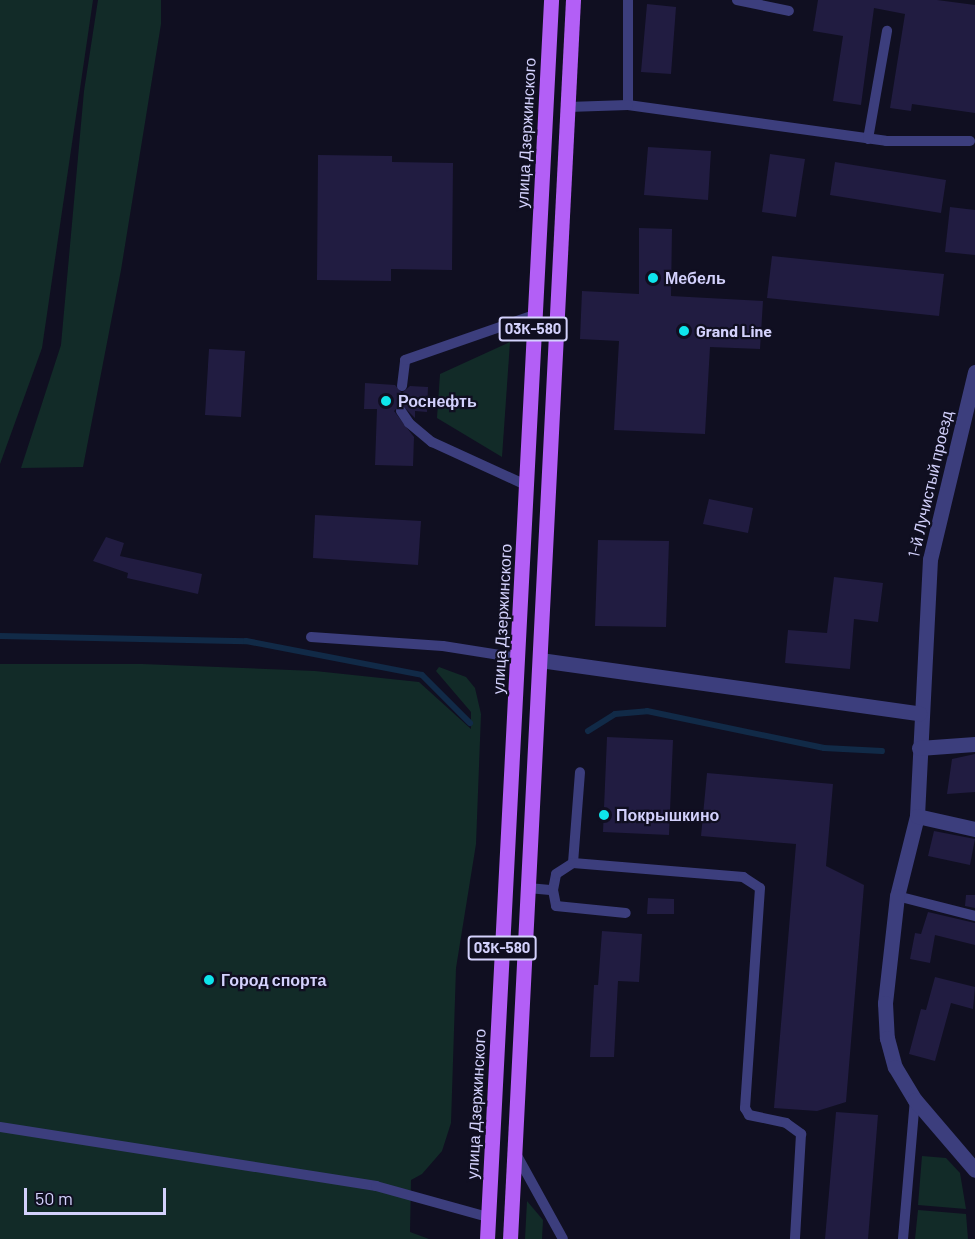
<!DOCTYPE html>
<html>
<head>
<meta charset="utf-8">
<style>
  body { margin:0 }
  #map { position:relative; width:975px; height:1239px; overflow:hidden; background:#100f21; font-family:Barlow,sans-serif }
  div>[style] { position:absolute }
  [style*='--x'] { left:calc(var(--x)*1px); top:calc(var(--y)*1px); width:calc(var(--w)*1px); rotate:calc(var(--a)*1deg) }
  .green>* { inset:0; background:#122b28 }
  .stream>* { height:6px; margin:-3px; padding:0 3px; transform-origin:3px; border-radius:3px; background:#112a47 }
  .building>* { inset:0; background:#211c41 }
  .service>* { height:10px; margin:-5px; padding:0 5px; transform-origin:5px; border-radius:5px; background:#3c3e7d }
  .minor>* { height:15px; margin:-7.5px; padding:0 7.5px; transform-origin:7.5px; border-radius:7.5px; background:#3c3e7d }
  .primary>* { height:15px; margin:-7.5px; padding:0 7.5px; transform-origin:7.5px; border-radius:7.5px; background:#b35ff6 }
  .dots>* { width:16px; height:16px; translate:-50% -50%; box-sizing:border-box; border:3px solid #100f21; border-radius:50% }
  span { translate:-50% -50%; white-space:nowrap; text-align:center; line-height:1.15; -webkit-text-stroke:4.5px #100f21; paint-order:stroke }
  .shield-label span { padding:2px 4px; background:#100f21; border:2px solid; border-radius:4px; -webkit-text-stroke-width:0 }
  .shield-label { font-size:15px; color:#d3d1fc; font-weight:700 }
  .street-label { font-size:16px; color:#d3d1fc }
  .poi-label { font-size:16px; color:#d3d1fc; font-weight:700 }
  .left { translate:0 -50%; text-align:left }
  .scale { position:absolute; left:24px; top:1188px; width:142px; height:27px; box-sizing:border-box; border:3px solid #d3d1fc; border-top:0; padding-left:8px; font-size:18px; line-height:21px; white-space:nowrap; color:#d3d1fc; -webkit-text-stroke:4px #100f21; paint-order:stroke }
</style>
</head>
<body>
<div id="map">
  <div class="green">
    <i style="clip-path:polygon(0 0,93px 0,42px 348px,0 464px)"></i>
    <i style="clip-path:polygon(98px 0,161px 0,161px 24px,121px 270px,83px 467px,21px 468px,61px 345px,84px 91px)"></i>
    <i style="clip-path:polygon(510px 342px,502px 457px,437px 418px,440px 374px)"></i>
    <i style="clip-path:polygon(0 664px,142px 664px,315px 671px,419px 682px,471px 729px,471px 712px,436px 671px,439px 667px,466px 677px,475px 688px,481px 714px,476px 844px,456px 968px,451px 1123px,442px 1151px,422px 1174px,411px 1180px,410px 1232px,429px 1239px,0 1239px)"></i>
    <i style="clip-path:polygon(922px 1156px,946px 1158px,960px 1173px,966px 1209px,918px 1205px)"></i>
    <i style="clip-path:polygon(527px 1201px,543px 1220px,542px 1239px,525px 1239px)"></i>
    <i style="clip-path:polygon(918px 1210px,966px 1214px,968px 1239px,915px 1239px)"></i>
  </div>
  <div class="stream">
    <i style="--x:0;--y:636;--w:246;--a:1.2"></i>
    <i style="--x:246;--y:641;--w:179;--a:10.9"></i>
    <i style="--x:422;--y:675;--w:68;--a:45"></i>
    <i style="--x:588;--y:731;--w:32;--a:-32"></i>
    <i style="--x:615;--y:714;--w:32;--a:-5"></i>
    <i style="--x:647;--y:711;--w:181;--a:11.8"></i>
    <i style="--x:824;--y:748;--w:58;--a:3"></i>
  </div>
  <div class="building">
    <i style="clip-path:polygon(818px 0,937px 0,975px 5px,975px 113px,912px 104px,911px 111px,890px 108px,905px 14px,874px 8px,861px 105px,833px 101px,843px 36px,813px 31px)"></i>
    <i style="clip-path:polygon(647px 4px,676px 7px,671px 74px,641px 72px)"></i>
    <i style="clip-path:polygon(648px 147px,711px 151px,708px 200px,644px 195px)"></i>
    <i style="clip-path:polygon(770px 154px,805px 159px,796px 217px,762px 212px)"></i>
    <i style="clip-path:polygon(318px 155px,392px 156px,392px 162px,453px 163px,452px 270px,391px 269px,391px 281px,317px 280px)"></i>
    <i style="clip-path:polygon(835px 162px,946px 180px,941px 213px,830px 195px)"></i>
    <i style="clip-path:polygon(950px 207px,975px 210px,975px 255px,945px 252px)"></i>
    <i style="clip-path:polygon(639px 228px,672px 229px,671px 296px,763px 301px,760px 349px,710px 347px,705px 434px,614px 430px,619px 341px,580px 339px,582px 291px,639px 294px)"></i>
    <i style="clip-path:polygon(772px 256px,944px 274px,939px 316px,767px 298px)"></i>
    <i style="clip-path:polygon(209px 349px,245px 351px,241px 417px,205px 415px)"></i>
    <i style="clip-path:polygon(365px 383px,395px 385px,402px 393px,410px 386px,428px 387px,427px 412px,415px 411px,415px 418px,401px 404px,394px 411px,414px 437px,413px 466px,375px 465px,377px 409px,364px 409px)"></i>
    <i style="clip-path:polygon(709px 499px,753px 508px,748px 533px,703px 524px)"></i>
    <i style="clip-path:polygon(315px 515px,421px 521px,418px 565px,313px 558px)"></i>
    <i style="clip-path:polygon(106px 537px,124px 543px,120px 556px,202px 574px,198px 594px,127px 578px,128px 573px,93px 561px)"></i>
    <i style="clip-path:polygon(598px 540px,669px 541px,666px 627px,595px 626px)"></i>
    <i style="clip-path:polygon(834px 577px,883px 583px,878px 622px,854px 619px,850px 669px,785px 663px,788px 630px,827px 633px)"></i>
    <i style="clip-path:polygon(607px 737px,673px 740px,669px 835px,603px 832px)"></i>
    <i style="clip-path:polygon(975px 754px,975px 792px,947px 794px,952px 759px)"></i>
    <i style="clip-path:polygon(707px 773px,833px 784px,826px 866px,864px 885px,846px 1102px,817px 1111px,774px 1108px,796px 844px,701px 836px)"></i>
    <i style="clip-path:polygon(934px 831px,975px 839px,970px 865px,928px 856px)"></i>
    <i style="clip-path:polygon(966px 895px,975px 895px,975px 908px,965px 906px)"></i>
    <i style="clip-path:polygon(648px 898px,674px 899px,674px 914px,647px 914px)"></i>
    <i style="clip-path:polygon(928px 912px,975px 923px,975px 945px,935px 935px,930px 963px,910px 959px,915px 933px,921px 934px)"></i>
    <i style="clip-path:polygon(602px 931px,642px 934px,639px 982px,618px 981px,614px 1057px,590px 1057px,594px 985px,598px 985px)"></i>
    <i style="clip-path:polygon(935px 977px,975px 987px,973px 1009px,951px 1003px,935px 1061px,909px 1054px,921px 1009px,926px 1010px)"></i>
    <i style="clip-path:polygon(836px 1112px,878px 1115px,868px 1239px,825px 1239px)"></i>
  </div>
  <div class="service">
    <i style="--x:628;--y:0;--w:105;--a:90"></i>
    <i style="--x:628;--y:105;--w:260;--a:7.9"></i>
    <i style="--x:886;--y:141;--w:84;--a:0"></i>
    <i style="--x:737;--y:0;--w:53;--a:11.9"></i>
    <i style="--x:568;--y:107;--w:60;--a:-1.9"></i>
    <i style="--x:868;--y:139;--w:110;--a:-80"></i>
    <i style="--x:402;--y:386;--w:26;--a:-83"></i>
    <i style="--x:405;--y:360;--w:137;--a:-19.2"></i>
    <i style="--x:401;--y:411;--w:14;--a:56"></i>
    <i style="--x:409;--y:423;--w:30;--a:40"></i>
    <i style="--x:432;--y:442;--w:103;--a:24.6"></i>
    <i style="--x:311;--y:637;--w:132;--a:3.9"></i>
    <i style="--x:443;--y:646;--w:77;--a:9"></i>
    <i style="--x:573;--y:863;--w:91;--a:-85.6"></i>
    <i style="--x:528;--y:888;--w:25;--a:5"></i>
    <i style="--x:553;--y:890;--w:16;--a:-79"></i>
    <i style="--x:556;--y:874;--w:20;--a:-33"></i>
    <i style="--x:573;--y:863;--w:171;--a:4.7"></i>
    <i style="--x:743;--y:877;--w:20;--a:33"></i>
    <i style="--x:760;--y:888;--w:221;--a:93.9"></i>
    <i style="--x:745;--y:1108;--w:8;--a:60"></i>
    <i style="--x:749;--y:1115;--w:38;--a:12"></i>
    <i style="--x:786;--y:1123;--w:19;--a:36"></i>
    <i style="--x:801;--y:1134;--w:105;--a:93.3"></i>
    <i style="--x:553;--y:890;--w:16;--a:79"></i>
    <i style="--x:556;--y:906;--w:70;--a:5.7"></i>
    <i style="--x:897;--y:896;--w:81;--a:14.4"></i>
    <i style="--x:0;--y:1127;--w:381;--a:8.9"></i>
    <i style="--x:376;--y:1186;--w:116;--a:15.5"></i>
    <i style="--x:515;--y:1152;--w:99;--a:61.1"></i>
    <i style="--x:903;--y:1239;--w:140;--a:-85.1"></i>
  </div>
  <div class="minor">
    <i style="--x:975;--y:372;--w:192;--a:103.5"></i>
    <i style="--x:930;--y:559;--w:257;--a:92.9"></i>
    <i style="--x:917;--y:816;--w:82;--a:104"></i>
    <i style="--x:897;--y:896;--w:108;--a:96.4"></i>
    <i style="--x:885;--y:1003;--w:35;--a:87"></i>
    <i style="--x:887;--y:1038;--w:30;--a:75"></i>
    <i style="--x:895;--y:1067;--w:39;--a:59"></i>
    <i style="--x:915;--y:1100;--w:92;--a:49.4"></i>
    <i style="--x:540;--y:660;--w:383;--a:8"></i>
    <i style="--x:919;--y:748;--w:56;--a:-4.1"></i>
    <i style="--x:917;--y:816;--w:59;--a:12.6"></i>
  </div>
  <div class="primary">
    <i style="--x:487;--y:1239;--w:1241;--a:-87.04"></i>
    <i style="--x:510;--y:1239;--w:1241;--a:-87.09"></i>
  </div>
  <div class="dots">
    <i style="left:653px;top:278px;background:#0ee5ec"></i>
    <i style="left:684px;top:331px;background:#0ee5ec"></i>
    <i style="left:386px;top:401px;background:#0ee5ec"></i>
    <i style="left:604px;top:815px;background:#0ee5ec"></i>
    <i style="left:209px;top:980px;background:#0ee5ec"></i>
  </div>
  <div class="shield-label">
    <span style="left:533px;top:329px">03К-580</span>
    <span style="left:502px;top:948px">03К-580</span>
  </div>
  <div class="street-label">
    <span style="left:526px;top:133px;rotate:-87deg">улица Дзержинского</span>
    <span style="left:930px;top:484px;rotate:-77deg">1-й Лучистый проезд</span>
    <span style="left:502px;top:619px;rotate:-87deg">улица Дзержинского</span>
    <span style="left:476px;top:1104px;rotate:-87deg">улица Дзержинского</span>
  </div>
  <div class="poi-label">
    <span class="left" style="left:665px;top:278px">Мебель</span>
    <span class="left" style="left:696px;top:331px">Grand Line</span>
    <span class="left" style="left:398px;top:401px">Роснефть</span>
    <span class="left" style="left:616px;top:815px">Покрышкино</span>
    <span class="left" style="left:221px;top:980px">Город спорта</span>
  </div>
  <div class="scale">50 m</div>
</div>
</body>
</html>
